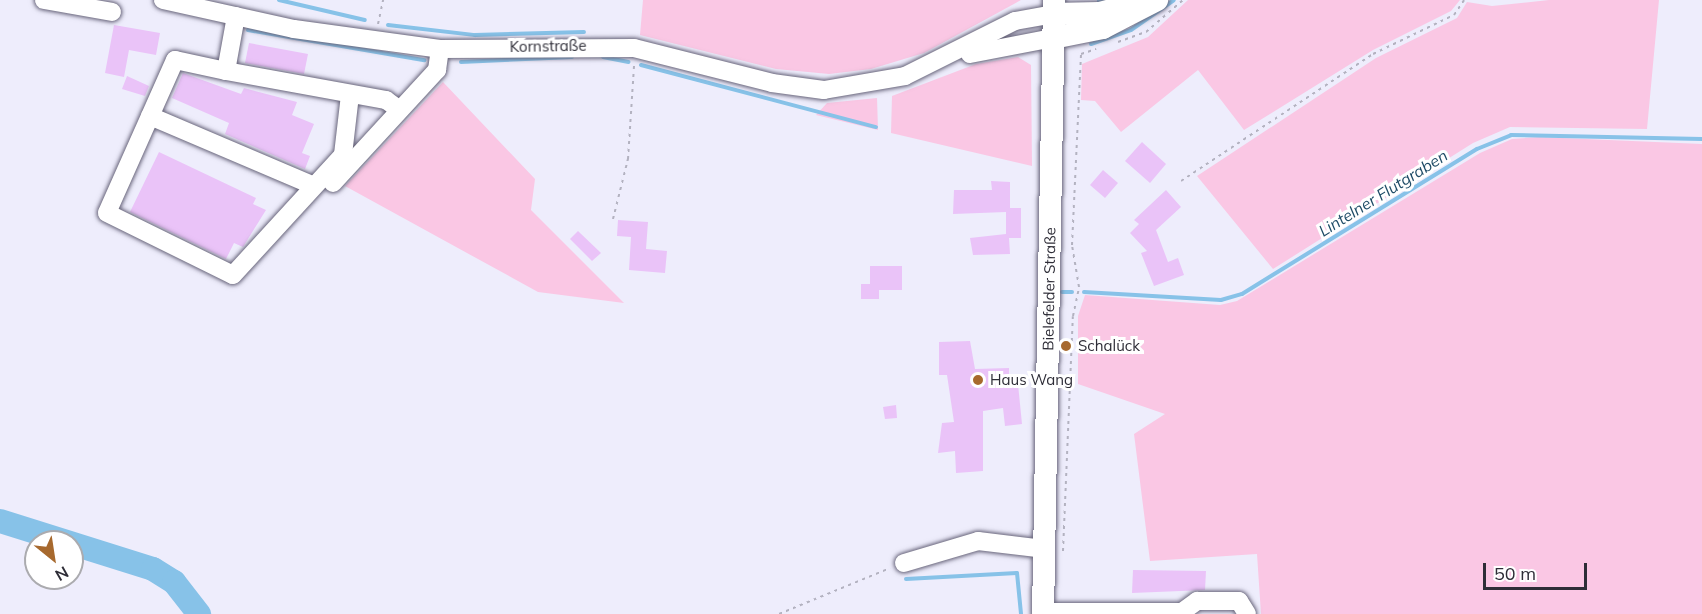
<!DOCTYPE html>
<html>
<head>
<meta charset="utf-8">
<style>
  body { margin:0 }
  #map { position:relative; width:1702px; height:614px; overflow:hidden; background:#eeedfc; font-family:Mulish,sans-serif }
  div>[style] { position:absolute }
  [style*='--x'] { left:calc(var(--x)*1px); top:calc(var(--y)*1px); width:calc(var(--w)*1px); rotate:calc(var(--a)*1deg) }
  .green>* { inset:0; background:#fac7e4 }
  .stream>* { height:4px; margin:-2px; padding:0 2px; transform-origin:2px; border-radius:2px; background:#87c2e8 }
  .river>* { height:24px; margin:-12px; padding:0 12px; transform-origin:12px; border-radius:12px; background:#87c2e8 }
  .building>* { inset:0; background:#eac3f8 }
  .path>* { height:2px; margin-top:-1px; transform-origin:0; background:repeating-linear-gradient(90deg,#b3b2c0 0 3px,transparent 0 7.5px) }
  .roads { filter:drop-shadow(0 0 2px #68657b) drop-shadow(0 0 2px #68657b) }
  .minor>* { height:18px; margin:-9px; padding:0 9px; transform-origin:9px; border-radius:9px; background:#fff }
  .major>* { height:22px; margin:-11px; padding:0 11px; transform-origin:11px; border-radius:11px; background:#fff }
  .dots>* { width:16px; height:16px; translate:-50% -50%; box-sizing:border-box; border:3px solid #fff; border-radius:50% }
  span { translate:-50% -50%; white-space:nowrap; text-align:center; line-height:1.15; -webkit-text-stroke:6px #fff; paint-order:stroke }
  .street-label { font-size:15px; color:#2e2d37 }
  .poi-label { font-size:15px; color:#2e2d37 }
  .left { translate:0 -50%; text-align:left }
  .water-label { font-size:16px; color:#1e4b66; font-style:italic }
  .north { position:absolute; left:24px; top:530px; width:60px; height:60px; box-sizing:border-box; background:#fff; border:2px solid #ababaf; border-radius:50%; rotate:150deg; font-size:16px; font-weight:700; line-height:24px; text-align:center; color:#2e2d37 }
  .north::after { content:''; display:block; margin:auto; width:21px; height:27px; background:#a7692e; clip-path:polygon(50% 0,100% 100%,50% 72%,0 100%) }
  .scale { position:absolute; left:1483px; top:563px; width:104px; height:27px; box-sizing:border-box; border:3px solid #2e2d37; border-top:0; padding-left:8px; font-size:18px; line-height:21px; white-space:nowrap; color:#2e2d37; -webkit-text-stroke:4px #fff; paint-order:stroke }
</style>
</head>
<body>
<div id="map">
  <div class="green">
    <i style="clip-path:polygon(643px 0,1021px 0,924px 53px,871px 69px,829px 74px,776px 69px,640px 35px)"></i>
    <i style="clip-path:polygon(1188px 0,1460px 0,1451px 11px,1373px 50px,1244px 130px,1198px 70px,1121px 132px,1095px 101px,1081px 100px,1082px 64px,1148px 37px)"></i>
    <i style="clip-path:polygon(1549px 0,1659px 0,1647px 129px,1510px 127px,1473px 143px,1273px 269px,1197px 176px,1376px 58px,1457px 18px,1467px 2px,1492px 6px)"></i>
    <i style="clip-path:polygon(1018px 57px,1031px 65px,1032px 166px,891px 133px,892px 96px,976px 64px)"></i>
    <i style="clip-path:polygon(443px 82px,535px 179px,531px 210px,624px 303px,538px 292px,345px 186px)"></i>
    <i style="clip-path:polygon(877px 98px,878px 130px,816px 115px,827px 103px)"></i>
    <i style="clip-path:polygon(1539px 137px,1702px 144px,1702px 614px,1261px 614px,1257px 554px,1150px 561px,1134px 434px,1165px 414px,1078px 384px,1078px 316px,1085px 295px,1220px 305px,1237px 301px,1480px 153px,1512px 139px)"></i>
  </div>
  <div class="stream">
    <i style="--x:279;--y:0;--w:88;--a:13.1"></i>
    <i style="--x:1099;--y:1;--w:4;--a:-14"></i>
    <i style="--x:388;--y:25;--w:88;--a:6.6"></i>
    <i style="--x:475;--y:35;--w:109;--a:-1.6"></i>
    <i style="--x:248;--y:30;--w:179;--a:9.7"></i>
    <i style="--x:1091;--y:44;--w:42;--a:-19.3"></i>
    <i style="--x:1131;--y:30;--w:52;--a:-34.9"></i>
    <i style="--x:603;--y:57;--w:26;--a:11"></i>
    <i style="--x:461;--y:62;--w:111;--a:-2.6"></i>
    <i style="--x:641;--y:65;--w:243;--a:14.8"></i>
    <i style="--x:1062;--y:292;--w:10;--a:0"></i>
    <i style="--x:1084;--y:292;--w:137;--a:3.3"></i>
    <i style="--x:1221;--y:300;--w:22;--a:-16"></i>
    <i style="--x:1242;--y:294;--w:276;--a:-31.7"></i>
    <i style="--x:1477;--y:149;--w:37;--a:-22"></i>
    <i style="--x:1511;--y:135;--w:191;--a:1.2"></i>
    <i style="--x:906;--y:579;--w:111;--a:-3.1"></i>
    <i style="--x:1017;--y:573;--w:41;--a:84.4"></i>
  </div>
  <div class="river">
    <i style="--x:0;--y:521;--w:160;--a:17.4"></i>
    <i style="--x:153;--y:569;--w:25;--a:32"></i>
    <i style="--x:174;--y:582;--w:41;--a:52"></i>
  </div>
  <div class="building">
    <i style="clip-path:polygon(114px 25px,160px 33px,156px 55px,129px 50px,124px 77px,105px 73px)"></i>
    <i style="clip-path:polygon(249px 43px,308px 54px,304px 74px,245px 63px)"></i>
    <i style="clip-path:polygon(183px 73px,241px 94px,244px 88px,297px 102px,292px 115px,314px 124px,302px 153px,310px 156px,305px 169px,225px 134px,229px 123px,172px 98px)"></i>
    <i style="clip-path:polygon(127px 76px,149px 86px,145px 96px,122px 89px)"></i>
    <i style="clip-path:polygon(1142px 142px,1166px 164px,1150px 183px,1125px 161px)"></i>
    <i style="clip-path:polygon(159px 152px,256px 198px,253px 204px,266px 210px,243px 247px,234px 243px,226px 259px,130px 212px)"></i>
    <i style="clip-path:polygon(1103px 170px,1118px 183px,1105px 198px,1090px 185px)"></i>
    <i style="clip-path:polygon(991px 181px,1010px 182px,1010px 208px,1021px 208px,1021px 238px,1009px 238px,1010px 254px,973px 255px,970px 238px,1006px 234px,1006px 212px,953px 214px,954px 190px,992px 190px)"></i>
    <i style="clip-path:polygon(1166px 190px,1181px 207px,1156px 230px,1168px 262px,1178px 258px,1184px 275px,1154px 286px,1141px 253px,1147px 251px,1130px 233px,1139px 224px,1134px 220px)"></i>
    <i style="clip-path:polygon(618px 220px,648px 222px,646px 249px,667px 251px,665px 273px,629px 270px,631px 237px,617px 236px)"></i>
    <i style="clip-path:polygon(578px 231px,601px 253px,592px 261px,570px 239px)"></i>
    <i style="clip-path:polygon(870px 266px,902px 266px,902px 290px,879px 290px,879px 299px,861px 299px,861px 284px,870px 284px)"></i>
    <i style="clip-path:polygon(970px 341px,975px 369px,1009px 368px,1009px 385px,1018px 384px,1022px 424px,1005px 426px,1003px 408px,983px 411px,983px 471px,956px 473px,955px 451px,938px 453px,942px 423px,954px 422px,947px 375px,939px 375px,939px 342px)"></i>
    <i style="clip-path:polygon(896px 405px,897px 418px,885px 419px,883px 407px)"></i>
    <i style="clip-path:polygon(1133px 570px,1206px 571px,1205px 590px,1132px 593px)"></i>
  </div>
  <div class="path">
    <i style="--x:378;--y:24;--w:25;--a:-78"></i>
    <i style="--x:1118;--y:42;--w:30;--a:-20"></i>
    <i style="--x:1146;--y:32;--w:49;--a:-40.9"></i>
    <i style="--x:1081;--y:54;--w:16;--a:-18"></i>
    <i style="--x:1181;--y:181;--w:230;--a:-33.5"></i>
    <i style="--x:1373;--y:54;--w:90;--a:-25.7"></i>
    <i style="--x:1454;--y:15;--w:18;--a:-56"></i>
    <i style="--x:613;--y:219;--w:62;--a:-76"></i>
    <i style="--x:628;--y:159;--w:94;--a:-86.3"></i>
    <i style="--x:1063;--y:551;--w:235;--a:-87.6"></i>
    <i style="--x:1073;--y:316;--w:30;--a:-78"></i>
    <i style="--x:1079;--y:287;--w:43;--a:-99.5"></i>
    <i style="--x:1072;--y:245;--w:194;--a:-87.3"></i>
    <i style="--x:779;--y:614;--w:120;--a:-22.5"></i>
  </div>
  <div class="roads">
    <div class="minor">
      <i style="--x:44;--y:0;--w:69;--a:10"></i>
      <i style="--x:163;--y:0;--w:134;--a:12.5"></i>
      <i style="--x:294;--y:29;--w:147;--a:7.8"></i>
      <i style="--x:440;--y:49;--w:194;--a:-0.3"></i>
      <i style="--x:634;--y:48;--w:142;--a:14.2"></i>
      <i style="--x:772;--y:83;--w:52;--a:7.7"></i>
      <i style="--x:824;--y:90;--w:82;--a:-9.8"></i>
      <i style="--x:905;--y:76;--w:123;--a:-26.6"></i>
      <i style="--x:1015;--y:21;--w:39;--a:-10"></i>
      <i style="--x:236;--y:16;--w:56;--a:100.3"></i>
      <i style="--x:226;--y:71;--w:163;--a:10.3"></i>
      <i style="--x:386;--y:100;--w:17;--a:36"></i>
      <i style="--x:970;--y:54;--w:85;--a:-10.9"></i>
      <i style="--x:226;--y:71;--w:52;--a:-167.8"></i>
      <i style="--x:175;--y:60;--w:167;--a:114"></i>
      <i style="--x:107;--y:213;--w:140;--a:26.2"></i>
      <i style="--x:233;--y:275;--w:163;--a:-47.5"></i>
      <i style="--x:350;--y:95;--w:60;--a:96.7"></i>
      <i style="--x:343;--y:155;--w:11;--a:41"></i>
      <i style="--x:150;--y:116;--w:178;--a:23.1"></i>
      <i style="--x:333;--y:183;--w:154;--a:-47.4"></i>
      <i style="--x:437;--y:70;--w:21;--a:-82"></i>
      <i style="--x:904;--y:563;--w:77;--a:-16.6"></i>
      <i style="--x:978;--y:541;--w:66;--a:6.9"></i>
      <i style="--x:1043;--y:612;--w:139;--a:0"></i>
      <i style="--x:1182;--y:612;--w:19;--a:-36"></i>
      <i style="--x:1197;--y:601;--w:42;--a:0"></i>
      <i style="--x:1239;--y:601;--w:15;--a:58"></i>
    </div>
    <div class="major">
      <i style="--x:1053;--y:14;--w:47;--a:-1.2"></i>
      <i style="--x:1100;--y:13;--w:28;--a:-15"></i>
      <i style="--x:1053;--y:38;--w:51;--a:-11.3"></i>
      <i style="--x:1103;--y:28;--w:61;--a:-27.4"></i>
      <i style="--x:1043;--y:614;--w:614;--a:-88.97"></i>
    </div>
  </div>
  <div class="dots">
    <i style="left:1066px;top:346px;background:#a7692e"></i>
    <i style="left:978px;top:380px;background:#a7692e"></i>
  </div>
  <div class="street-label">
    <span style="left:548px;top:46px;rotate:-1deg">Kornstraße</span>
    <span style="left:1049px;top:289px;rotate:-89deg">Bielefelder Straße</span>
  </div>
  <div class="poi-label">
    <span class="left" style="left:1078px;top:346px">Schalück</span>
    <span class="left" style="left:990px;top:380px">Haus Wang</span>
  </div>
  <div class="water-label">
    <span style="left:1383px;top:193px;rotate:-32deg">Lintelner Flutgraben</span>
  </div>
  <div class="north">N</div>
  <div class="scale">50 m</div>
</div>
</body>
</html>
